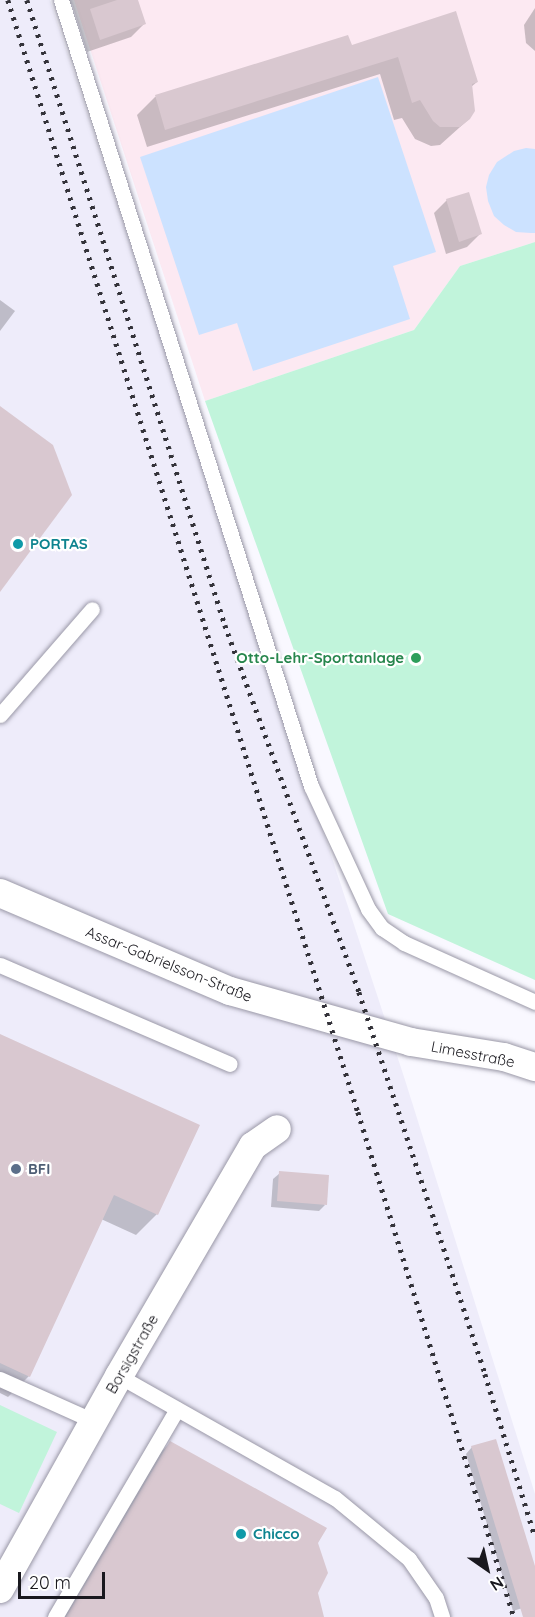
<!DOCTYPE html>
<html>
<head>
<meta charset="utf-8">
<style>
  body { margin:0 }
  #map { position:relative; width:535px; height:1617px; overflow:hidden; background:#f9f8ff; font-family:Quicksand,sans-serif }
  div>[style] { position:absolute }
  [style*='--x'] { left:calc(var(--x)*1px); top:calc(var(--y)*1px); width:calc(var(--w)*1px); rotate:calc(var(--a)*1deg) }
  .built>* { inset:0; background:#eeecfa }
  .industrial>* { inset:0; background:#fce9f2 }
  .green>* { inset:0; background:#c1f4db }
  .water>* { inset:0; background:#cce2ff }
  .shadow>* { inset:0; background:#0003 }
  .building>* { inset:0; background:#d9c8d0 }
  .roads { filter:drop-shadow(0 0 2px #9a98a7) drop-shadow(0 0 2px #9a98a7) }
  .lane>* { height:15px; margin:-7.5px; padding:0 7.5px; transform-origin:7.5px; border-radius:7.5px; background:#fff }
  .street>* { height:28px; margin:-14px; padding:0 14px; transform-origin:14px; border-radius:14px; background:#fff }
  .rail>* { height:4.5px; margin-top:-2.25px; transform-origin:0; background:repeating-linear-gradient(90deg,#34333a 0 3px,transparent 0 9px) }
  .dots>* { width:16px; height:16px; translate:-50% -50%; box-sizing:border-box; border:3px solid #fff; border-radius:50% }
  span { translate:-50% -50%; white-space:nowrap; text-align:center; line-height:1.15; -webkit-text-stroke:4.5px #fff; paint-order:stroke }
  .culture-label { font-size:15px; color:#0d838f; font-weight:700 }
  .left { translate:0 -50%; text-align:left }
  .leisure-label { font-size:15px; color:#27864d; font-weight:700 }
  .right { translate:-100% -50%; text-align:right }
  .street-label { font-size:15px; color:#19181e }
  .service-label { font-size:15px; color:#4e5e75; font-weight:700 }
  .north { position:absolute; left:457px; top:1539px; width:60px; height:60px; -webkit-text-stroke:4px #fff; paint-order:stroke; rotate:146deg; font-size:16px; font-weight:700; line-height:24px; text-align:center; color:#19181e }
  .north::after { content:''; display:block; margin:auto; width:21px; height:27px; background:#19181e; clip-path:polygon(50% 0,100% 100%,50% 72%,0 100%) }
  .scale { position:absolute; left:18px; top:1572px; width:87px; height:27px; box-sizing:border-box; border:3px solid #19181e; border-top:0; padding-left:8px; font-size:18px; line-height:21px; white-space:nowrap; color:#19181e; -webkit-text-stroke:4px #fff; paint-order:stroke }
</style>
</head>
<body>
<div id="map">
  <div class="built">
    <i style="clip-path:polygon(0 0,50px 0,405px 1080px,535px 1494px,535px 1617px,0 1617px)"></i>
  </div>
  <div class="industrial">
    <i style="clip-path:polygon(74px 0,535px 0,535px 242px,460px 266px,414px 330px,205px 401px)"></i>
  </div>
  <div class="green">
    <i style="clip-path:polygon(535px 242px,535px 980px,388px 914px,205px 401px,414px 330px,460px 266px)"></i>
    <i style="clip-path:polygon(0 1405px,57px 1432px,19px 1513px,0 1504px)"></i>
  </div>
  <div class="water">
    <i style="clip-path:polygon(378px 77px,436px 252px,393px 266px,410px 319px,253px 371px,237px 323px,199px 335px,140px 157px)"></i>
    <i style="clip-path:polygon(526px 148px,535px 149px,535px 233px,531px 233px,516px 232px,504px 225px,494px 216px,488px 201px,486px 187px,489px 175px,497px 162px,514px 151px)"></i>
  </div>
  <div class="shadow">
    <i style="clip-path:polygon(64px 0,136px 0,144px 24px,131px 37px,87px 52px,72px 4px,66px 6px)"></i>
    <i style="clip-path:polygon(535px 8px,535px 51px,526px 43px,524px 25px)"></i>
    <i style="clip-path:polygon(455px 13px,477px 82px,471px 87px,469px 119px,440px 145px,431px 146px,415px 139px,402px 118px,394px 120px,380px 74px,147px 147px,137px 115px,155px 97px,348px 37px,351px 47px)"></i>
    <i style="clip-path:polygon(447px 200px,480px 234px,467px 247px,446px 254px,434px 213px)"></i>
    <i style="clip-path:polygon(0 300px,15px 311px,0 331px)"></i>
    <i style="clip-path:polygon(0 1036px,157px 1214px,136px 1235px,101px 1219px,29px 1376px,8px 1397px,0 1393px)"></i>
    <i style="clip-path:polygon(280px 1173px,325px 1205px,319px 1211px,271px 1207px,273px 1179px)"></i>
    <i style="clip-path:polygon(170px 1443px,316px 1542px,317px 1593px,323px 1617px,59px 1617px,152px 1461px)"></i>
    <i style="clip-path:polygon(472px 1447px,535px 1571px,535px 1604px,513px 1611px,466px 1454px)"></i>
  </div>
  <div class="building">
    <i style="clip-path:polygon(117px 0,138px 0,146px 24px,100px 40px,90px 9px)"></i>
    <i style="clip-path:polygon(456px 11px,478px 82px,472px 84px,475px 111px,470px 119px,460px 127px,440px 127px,433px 121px,420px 100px,412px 103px,398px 57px,165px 130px,155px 95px,348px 35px,352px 45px)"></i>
    <i style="clip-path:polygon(469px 192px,482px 234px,459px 242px,446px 199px)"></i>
    <i style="clip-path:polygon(0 406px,53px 445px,72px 495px,0 592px)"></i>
    <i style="clip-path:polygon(0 1034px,200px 1125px,158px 1215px,114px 1195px,30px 1377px,0 1363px)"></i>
    <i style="clip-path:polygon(279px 1171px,329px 1175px,327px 1205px,277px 1201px)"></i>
    <i style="clip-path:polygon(496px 1439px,535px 1566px,535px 1617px,523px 1617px,471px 1446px)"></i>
    <i style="clip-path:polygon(170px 1441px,327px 1528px,318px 1543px,328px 1573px,318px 1593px,324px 1617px,66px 1617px)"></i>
  </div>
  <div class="roads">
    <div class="lane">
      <i style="--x:61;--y:0;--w:825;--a:72.36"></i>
      <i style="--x:311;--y:786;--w:136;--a:65.1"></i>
      <i style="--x:368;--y:909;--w:24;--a:54"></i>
      <i style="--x:382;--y:928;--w:27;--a:34"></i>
      <i style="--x:404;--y:943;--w:144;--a:24.2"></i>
      <i style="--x:0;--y:715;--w:140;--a:-49"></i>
      <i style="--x:0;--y:965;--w:250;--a:23.3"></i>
      <i style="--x:119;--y:1376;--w:248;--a:29.5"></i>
      <i style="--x:335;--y:1498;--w:96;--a:39.5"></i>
      <i style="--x:409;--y:1559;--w:47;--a:55.3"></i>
      <i style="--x:436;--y:1598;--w:20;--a:72"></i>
      <i style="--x:0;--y:1379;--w:103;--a:24.1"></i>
      <i style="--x:55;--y:1617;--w:241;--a:-59.6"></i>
    </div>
    <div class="street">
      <i style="--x:0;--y:893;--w:250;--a:23.1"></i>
      <i style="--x:230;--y:991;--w:188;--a:15.7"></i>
      <i style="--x:411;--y:1042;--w:94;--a:9.2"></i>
      <i style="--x:504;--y:1057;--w:33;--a:18"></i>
      <i style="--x:0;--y:1589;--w:244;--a:-60.8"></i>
      <i style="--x:119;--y:1376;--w:266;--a:-59.8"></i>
      <i style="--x:253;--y:1146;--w:29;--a:-35"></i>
    </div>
  </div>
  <div class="rail">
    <i style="--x:8;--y:0;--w:1166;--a:72.53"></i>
    <i style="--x:358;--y:1112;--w:529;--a:72.83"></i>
    <i style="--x:27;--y:0;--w:656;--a:72.42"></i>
    <i style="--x:225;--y:625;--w:391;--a:69.9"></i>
    <i style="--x:359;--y:992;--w:402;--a:71.7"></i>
    <i style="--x:485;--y:1374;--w:170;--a:72.9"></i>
  </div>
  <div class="dots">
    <i style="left:18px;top:544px;background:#0f9aa8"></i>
    <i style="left:416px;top:658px;background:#2e9e5b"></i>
    <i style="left:16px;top:1169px;background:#5c6f8a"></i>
    <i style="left:241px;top:1534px;background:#0f9aa8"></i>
  </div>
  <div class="culture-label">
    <span class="left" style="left:30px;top:544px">PORTAS</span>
    <span class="left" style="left:253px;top:1534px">Chicco</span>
  </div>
  <div class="leisure-label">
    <span class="right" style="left:404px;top:658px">Otto-Lehr-Sportanlage</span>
  </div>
  <div class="street-label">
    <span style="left:169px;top:964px;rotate:22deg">Assar-Gabrielsson-Straße</span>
    <span style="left:473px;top:1054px;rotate:11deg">Limesstraße</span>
    <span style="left:132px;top:1354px;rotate:-60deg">Borsigstraße</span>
  </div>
  <div class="service-label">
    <span class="left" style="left:28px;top:1169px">BFI</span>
  </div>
  <div class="north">N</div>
  <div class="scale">20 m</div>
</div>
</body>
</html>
